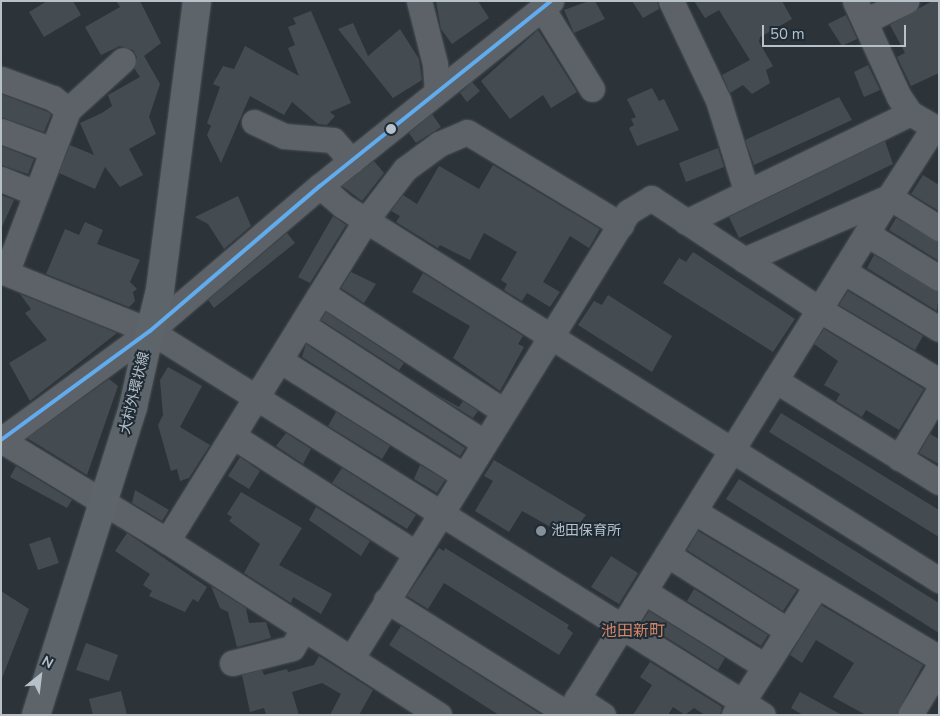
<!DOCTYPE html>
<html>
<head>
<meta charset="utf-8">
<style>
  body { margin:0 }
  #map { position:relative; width:940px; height:716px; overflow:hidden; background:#2c343a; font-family:"Nunito Sans","Noto Sans JP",sans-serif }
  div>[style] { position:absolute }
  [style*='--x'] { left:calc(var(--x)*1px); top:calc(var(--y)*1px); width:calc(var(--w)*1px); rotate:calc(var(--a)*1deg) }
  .building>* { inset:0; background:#454c51 }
  .roads { filter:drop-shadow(0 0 1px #4a5054) drop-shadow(0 0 1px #4a5054) }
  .minor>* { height:25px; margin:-12.5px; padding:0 12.5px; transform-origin:12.5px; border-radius:12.5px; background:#5c6268 }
  .major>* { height:28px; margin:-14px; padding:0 14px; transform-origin:14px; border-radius:14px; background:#5e656a }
  .bus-1>* { height:4px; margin:-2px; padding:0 2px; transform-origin:2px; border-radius:2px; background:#60acee }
  .dots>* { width:14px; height:14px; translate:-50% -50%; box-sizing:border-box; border:2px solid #1f2c35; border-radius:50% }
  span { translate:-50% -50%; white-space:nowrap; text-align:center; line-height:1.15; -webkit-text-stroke:4px #1f2c35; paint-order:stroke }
  .street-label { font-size:14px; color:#b7c1ca }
  .poi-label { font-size:14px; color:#b7c1ca }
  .left { translate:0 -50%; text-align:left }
  .quarter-label { font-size:16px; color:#d48568 }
  .frame { position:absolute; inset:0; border:2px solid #b7c1ca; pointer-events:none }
  .north { position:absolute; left:15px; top:651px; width:50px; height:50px; -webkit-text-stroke:4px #1f2c35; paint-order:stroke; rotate:29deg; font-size:14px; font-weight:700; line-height:20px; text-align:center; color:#b7c1ca }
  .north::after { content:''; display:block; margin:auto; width:18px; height:22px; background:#b7c1ca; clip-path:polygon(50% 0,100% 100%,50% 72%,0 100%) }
  .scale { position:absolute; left:762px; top:25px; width:144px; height:22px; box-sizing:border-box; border:2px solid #b7c1ca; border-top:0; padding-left:6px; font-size:15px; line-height:18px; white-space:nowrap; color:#b7c1ca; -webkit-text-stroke:4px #1f2c35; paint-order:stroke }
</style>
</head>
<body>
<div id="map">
  <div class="building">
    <i style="clip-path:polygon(47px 1px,73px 1px,81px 15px,44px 37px,29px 12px)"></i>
    <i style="clip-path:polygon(116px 1px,140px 1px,161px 43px,144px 56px,160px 84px,149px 117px,156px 134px,129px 149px,143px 175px,120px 187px,105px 167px,95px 189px,59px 173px,70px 145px,94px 155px,80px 123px,102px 113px,112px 106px,108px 95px,140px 77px,134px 68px,137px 57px,133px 50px,120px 46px,101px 55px,85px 27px,120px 7px)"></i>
    <i style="clip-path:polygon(436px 1px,478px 1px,489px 18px,452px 44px,441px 29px)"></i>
    <i style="clip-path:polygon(589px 1px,595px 1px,605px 19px,574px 33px,564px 10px)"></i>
    <i style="clip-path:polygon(632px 1px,657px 1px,659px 9px,643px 18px)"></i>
    <i style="clip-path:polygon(694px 1px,782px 1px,792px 19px,760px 37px,759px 42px,773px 66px,766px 70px,770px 83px,752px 94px,743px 85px,730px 93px,722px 75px,750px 60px,719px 10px,705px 18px)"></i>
    <i style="clip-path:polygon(932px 1px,939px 1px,939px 73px,911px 86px,897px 57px,905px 53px,890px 25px)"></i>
    <i style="clip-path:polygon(311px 11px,351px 103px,330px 112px,335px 116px,327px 125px,318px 124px,292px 102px,284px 115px,250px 96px,221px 163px,207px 135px,211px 126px,207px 123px,220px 87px,213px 84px,223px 66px,234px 69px,245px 46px,299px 76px,288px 48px,295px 45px,288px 27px,296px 24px,293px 18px)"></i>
    <i style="clip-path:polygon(846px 15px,857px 39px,842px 46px,828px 24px)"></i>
    <i style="clip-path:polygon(353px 23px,368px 56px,400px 29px,419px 59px,422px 80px,393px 98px,338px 29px)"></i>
    <i style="clip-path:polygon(538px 30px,577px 92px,551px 108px,543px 95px,510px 119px,481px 81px)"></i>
    <i style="clip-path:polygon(868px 65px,880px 90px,864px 97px,854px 72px)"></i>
    <i style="clip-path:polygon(472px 82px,480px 91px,467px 102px,460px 93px)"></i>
    <i style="clip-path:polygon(652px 88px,659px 101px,664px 99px,679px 130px,637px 146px,629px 128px,634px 125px,631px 119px,636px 117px,627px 99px)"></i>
    <i style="clip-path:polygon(1px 94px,48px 112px,51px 115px,44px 132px,1px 117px)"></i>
    <i style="clip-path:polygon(839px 97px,852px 120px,754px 165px,745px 140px)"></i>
    <i style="clip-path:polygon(432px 114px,441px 127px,416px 143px,409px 133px)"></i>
    <i style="clip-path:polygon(885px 141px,893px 164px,739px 238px,729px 217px)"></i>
    <i style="clip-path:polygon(1px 146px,34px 159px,28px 174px,1px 165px)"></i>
    <i style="clip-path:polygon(718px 148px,724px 167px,686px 182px,679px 163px)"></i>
    <i style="clip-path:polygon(374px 161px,384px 173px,362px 201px,342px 186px)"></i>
    <i style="clip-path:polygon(493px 165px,600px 229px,589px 248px,570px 236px,543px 282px,560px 292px,550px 307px,527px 293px,522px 301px,504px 290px,507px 284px,501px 280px,517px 252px,484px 233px,470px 260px,440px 245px,438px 248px,396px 222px,400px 216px,391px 211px,403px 195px,417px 204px,439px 166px,479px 189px)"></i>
    <i style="clip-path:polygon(923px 175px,939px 185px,939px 211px,911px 194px)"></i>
    <i style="clip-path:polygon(1px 195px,14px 200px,1px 229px)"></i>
    <i style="clip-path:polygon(238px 196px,251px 226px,224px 249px,208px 224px,195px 217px)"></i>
    <i style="clip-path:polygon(333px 216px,346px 225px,310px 283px,298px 277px)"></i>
    <i style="clip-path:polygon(896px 218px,939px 242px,939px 261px,889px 230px)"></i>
    <i style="clip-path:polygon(85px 222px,103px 230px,97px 244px,140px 260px,130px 282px,137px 289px,133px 292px,135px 301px,129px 307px,46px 274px,65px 229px,79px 235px)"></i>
    <i style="clip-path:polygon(287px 233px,295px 243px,214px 308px,208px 300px)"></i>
    <i style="clip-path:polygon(693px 252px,795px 319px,773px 352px,663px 283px,679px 258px,686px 262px)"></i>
    <i style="clip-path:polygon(874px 255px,939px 292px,937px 311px,867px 268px)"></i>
    <i style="clip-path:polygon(351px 272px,376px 284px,364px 303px,341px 288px)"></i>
    <i style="clip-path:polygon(423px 273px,523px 336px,518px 344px,524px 347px,500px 391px,453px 358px,470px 326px,412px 292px)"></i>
    <i style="clip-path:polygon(848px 291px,923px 336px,915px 350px,839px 305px)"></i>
    <i style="clip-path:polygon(20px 294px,117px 333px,30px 401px,9px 363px,47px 340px,25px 313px,31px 309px)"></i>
    <i style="clip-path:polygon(608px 295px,672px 336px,652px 372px,578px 325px,594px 301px,602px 305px)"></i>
    <i style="clip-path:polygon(326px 312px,404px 363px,399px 370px,321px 320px)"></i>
    <i style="clip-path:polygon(824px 329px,924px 389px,899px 430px,866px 410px,862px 417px,836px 401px,840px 394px,824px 385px,838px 361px,814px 344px)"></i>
    <i style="clip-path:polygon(306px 344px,465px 448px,460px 456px,302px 357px)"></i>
    <i style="clip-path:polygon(168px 367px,202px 386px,180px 427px,210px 445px,189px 478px,180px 481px,177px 469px,171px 471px,158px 425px,163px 415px,160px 380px)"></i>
    <i style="clip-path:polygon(109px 379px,118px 386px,87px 475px,27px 438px)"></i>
    <i style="clip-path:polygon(430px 391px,459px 407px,463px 401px,478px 411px,473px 418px)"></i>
    <i style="clip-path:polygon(336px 412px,390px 446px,382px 459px,328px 426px)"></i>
    <i style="clip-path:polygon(781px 413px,939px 510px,939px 537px,769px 432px)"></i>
    <i style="clip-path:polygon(286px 433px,311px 449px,303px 464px,276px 446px)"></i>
    <i style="clip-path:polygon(930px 434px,939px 439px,939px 464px,919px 453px)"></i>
    <i style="clip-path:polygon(240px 457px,260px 471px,249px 489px,228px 476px)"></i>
    <i style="clip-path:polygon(494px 460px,586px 515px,569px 537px,522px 511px,509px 532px,475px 511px,493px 481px,484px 476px)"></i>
    <i style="clip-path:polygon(420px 465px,445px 480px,437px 493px,414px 479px)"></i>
    <i style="clip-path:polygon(16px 466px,72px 500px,67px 508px,10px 477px)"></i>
    <i style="clip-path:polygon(342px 468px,416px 515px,407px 529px,332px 483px)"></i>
    <i style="clip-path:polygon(739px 479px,939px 603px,939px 633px,726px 499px)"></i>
    <i style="clip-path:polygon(135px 490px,169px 510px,162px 521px,132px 503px)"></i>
    <i style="clip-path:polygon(241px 492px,302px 528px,279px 565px,332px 594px,321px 614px,293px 597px,291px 603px,244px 573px,260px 544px,229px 521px,232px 517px,227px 514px)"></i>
    <i style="clip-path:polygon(316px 507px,370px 541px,361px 556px,309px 520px)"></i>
    <i style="clip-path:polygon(698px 531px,797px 590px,783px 611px,687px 550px)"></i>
    <i style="clip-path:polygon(127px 533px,207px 587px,198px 602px,193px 599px,185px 612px,149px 596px,152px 591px,143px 585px,150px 574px,115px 551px)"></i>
    <i style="clip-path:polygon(50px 537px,59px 563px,38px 570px,29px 544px)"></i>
    <i style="clip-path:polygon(439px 548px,444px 551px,445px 548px,569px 625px,567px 628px,573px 633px,559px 655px,444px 583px,428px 609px,407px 596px)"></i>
    <i style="clip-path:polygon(611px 556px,638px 573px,619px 604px,591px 587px)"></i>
    <i style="clip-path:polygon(211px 586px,246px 608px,249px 623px,266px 622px,271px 638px,237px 647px,228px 612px,220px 608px)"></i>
    <i style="clip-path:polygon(694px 589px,768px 635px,761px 646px,687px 601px)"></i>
    <i style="clip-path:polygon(1px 591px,29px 609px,2px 678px,1px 678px)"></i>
    <i style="clip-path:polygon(821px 605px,923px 665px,896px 715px,866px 715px,833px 697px,854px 663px,816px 640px,802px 663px,790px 655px)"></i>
    <i style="clip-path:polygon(649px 611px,725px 658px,718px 670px,642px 622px)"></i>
    <i style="clip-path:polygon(401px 626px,542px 715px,499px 715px,389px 645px)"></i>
    <i style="clip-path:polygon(86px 643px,118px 655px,109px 681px,76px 670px)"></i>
    <i style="clip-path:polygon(319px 656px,373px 690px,359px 715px,330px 715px,341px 694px,322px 683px,292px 692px,299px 715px,266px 715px,264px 708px,250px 712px,242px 675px,262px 670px,264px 675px,287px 669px,288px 672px,314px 665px)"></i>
    <i style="clip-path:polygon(650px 662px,722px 707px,720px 715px,705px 715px,694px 708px,685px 715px,673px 707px,668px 715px,633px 715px,652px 685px,640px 677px)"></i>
    <i style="clip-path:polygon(121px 691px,127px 715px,93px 715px,89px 699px)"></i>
    <i style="clip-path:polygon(800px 692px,842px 715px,803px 715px,791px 708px)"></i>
  </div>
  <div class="roads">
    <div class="minor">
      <i style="--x:419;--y:1;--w:65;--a:75.7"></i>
      <i style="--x:435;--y:64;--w:26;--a:86"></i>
      <i style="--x:671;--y:1;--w:110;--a:64.6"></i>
      <i style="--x:718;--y:100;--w:94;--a:72.7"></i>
      <i style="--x:855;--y:1;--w:106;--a:65.4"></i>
      <i style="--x:899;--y:97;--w:19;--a:55"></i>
      <i style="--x:542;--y:8;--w:95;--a:58.3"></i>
      <i style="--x:865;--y:21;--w:46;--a:-26"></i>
      <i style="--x:1;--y:79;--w:55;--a:20.1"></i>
      <i style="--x:53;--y:98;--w:19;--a:39"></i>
      <i style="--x:68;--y:110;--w:174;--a:110.8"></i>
      <i style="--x:68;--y:110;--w:74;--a:-42.3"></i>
      <i style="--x:254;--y:122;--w:33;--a:25"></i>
      <i style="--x:284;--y:136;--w:49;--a:4.7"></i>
      <i style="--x:333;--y:140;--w:28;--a:49"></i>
      <i style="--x:1;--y:131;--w:54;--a:20.4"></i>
      <i style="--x:1;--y:179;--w:38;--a:22"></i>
      <i style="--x:320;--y:186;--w:30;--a:41"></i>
      <i style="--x:343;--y:206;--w:704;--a:32.11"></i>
      <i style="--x:686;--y:222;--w:249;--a:-25.9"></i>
      <i style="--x:910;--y:113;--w:28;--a:30"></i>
      <i style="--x:867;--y:234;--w:84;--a:31.4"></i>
      <i style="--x:744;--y:260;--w:158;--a:-23.5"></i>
      <i style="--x:889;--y:197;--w:59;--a:31.8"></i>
      <i style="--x:1;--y:271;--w:161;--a:21.9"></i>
      <i style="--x:150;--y:331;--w:723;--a:32.06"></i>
      <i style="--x:843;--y:271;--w:112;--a:31.1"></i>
      <i style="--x:322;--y:293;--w:217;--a:33"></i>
      <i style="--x:303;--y:325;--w:215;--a:33"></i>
      <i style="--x:281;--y:361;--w:215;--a:32.1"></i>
      <i style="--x:775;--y:380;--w:193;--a:31.9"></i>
      <i style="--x:233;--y:436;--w:216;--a:32.7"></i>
      <i style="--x:1;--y:440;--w:185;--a:-36.2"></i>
      <i style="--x:150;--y:331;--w:223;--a:-40.5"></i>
      <i style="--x:320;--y:186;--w:296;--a:-38.7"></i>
      <i style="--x:1;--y:440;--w:194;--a:31.3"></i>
      <i style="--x:167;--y:541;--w:323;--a:32.6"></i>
      <i style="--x:899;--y:458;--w:78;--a:-59.2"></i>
      <i style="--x:695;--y:512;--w:284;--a:30.9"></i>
      <i style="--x:167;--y:541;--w:378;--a:-58.2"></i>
      <i style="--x:366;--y:220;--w:64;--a:-52.6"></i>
      <i style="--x:405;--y:169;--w:42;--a:-36.3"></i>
      <i style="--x:439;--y:144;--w:30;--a:-23"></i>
      <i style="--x:467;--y:132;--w:180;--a:31.1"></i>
      <i style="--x:668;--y:555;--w:142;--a:32.3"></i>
      <i style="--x:645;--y:592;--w:141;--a:31.7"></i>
      <i style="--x:386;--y:600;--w:215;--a:32.1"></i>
      <i style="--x:351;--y:659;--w:526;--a:-58.21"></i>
      <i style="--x:628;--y:212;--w:27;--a:-31"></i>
      <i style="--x:651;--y:198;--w:203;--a:33.5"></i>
      <i style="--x:820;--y:310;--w:139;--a:30.8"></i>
      <i style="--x:232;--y:663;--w:62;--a:-14"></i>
      <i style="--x:292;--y:648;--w:21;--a:-59"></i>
      <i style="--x:577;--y:698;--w:31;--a:33"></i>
      <i style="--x:567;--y:715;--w:610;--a:-58.13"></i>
      <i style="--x:889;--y:197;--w:83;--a:-57.3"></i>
      <i style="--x:934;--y:127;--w:6;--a:31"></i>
      <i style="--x:734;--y:715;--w:154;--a:-57.4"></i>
      <i style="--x:910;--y:715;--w:56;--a:-58.9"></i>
    </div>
    <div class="major">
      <i style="--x:36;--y:715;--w:323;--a:-72.5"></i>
      <i style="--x:133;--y:407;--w:78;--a:-77.4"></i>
      <i style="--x:150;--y:331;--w:42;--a:-76.3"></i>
      <i style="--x:160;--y:290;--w:291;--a:-82.7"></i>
    </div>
  </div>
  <div class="bus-1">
    <i style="--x:1;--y:440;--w:185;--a:-36.2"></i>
    <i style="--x:150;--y:331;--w:223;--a:-40.5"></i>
    <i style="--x:320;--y:186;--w:296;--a:-38.7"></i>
  </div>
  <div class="dots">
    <i style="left:391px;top:129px;background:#b7c1ca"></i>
    <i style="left:541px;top:531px;background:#869098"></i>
  </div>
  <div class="street-label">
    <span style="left:135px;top:393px;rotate:-76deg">大村外環状線</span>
  </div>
  <div class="poi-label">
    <span class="left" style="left:551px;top:531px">池田保育所</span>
  </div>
  <div class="quarter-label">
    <span style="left:633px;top:631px">池田新町</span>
  </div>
  <div class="frame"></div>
  <div class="north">N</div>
  <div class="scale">50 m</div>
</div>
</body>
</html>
